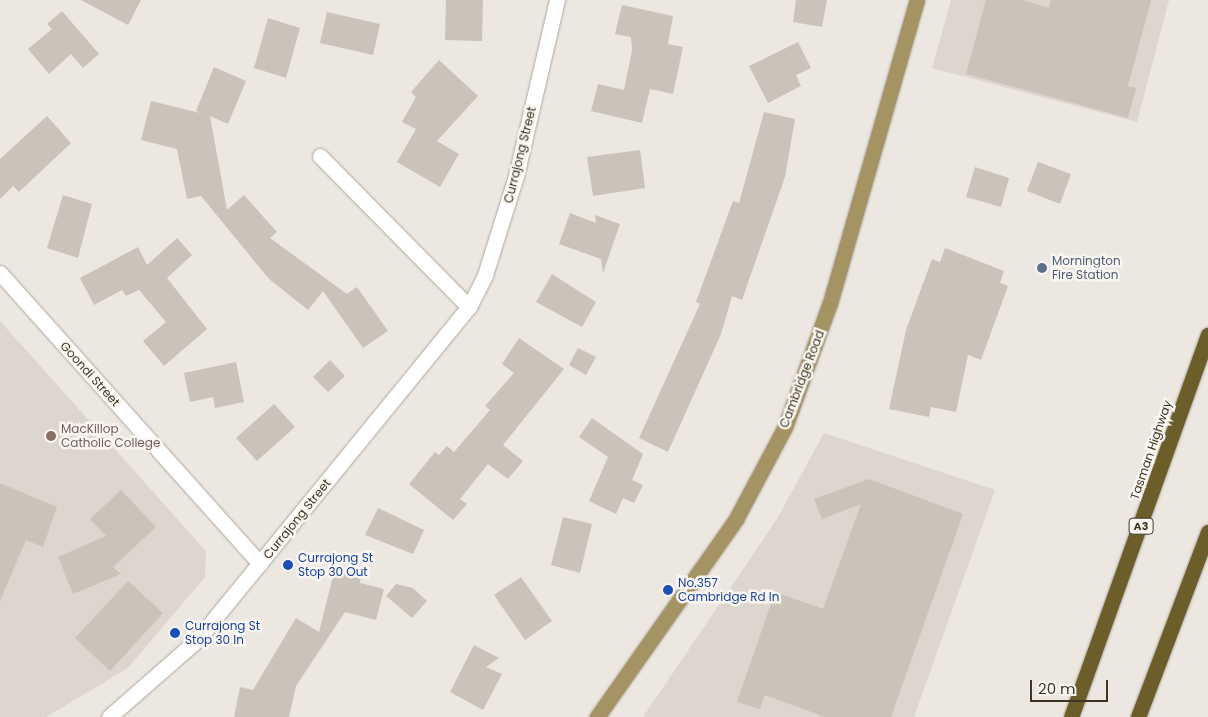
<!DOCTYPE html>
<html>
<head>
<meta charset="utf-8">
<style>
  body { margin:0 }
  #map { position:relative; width:1208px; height:717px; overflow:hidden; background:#ece7e1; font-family:Poppins,sans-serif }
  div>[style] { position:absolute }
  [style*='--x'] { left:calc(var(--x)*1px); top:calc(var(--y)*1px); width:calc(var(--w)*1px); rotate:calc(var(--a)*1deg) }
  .built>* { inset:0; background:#dcd6cf }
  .building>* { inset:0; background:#cac3b9 }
  .roads { filter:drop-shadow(0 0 1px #ada79c) drop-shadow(0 0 1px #ada79c) }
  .minor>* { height:15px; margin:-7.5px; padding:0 7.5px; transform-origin:7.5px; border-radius:7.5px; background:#fff }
  .major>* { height:15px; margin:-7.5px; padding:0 7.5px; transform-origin:7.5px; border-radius:7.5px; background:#a49363 }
  .highway>* { height:15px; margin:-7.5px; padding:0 7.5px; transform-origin:7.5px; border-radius:7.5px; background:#6c5e2a }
  .dots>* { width:14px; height:14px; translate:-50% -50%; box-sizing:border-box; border:2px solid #f9f5f1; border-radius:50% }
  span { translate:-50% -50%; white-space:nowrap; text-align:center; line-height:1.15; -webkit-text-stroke:5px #f9f5f1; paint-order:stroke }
  .shield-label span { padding:1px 4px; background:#f9f5f1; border:1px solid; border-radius:4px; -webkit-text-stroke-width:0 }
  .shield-label { font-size:11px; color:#3e3620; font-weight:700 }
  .street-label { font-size:12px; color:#3e3620 }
  .service-label { font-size:12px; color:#4e5e75 }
  .left { translate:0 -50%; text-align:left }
  .education-label { font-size:12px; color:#785e54 }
  .transit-label { font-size:12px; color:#164399 }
  .scale { position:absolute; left:1030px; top:680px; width:78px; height:22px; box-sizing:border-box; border:2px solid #3e3620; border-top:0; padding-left:6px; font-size:15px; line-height:18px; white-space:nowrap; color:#3e3620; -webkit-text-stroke:4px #f9f5f1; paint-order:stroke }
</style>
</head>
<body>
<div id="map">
  <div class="built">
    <i style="clip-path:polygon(951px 0,1169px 0,1137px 122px,932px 68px)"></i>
    <i style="clip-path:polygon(0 321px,206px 551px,205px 577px,128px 668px,46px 717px,0 717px)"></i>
    <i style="clip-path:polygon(824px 433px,995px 490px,914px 717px,643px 717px,777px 519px)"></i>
  </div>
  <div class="building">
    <i style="clip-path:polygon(81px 0,141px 0,128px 25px)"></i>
    <i style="clip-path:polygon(446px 0,483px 0,482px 41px,445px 40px)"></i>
    <i style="clip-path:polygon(796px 0,827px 0,822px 27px,793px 22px)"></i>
    <i style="clip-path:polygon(986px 0,1023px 0,1049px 8px,1051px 0,1151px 0,1128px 86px,1136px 88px,1128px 118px,966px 74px)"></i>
    <i style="clip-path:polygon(622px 5px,673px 16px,668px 44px,683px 47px,673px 94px,650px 89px,642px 123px,591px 111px,598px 84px,624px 90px,632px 50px,631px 37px,615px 34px)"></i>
    <i style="clip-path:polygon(62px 11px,99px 54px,83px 68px,71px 54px,49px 74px,28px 49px,52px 29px,47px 24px)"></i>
    <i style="clip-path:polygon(327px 12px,380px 24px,373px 55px,320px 43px)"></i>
    <i style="clip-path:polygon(268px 18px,300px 28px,286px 78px,254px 68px)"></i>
    <i style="clip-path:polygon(798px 42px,811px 68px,796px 75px,801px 86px,768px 103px,749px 66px)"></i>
    <i style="clip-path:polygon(439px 60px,478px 96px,437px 141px,459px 154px,440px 187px,397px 162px,416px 129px,402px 122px,416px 97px,411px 92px)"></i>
    <i style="clip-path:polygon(214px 67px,246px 81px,228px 124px,210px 116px,227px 210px,244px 195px,277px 232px,270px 238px,347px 294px,357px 287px,388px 331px,363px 348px,323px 291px,308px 310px,269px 279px,201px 196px,187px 199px,177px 149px,141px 140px,151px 101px,200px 113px,196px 111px)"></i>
    <i style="clip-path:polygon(764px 112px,795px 119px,785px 177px,742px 300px,732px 296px,721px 334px,668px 452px,639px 438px,700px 304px,696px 302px,733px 201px,739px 203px)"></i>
    <i style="clip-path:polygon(47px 116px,71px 143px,19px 192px,13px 186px,0 199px,0 159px)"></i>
    <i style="clip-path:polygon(640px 150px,645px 188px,593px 196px,587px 157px)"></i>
    <i style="clip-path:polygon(1038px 162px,1071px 174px,1060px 204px,1027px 191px)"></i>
    <i style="clip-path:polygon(975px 167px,1009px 178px,1001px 207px,966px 197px)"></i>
    <i style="clip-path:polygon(63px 195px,92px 204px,78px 258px,47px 248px)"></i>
    <i style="clip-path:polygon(570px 213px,596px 223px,595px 215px,620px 224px,603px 273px,601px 259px,559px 244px)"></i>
    <i style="clip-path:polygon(177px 238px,192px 255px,167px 278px,207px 329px,164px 366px,143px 341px,166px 322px,139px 290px,126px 296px,122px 290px,94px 305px,80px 278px,138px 247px,147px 265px)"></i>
    <i style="clip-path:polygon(945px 248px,1004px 271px,1000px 283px,1008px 286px,981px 360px,968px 355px,956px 412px,931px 407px,929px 417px,889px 409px,906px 330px,932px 259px,940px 262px)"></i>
    <i style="clip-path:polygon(552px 274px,596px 302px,582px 327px,536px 302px)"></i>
    <i style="clip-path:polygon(519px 338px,564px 369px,503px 445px,523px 461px,508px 479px,488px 464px,460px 499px,467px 504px,453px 520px,409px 484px,435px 452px,439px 455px,447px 446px,454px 452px,490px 410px,485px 406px,514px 373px,502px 364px)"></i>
    <i style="clip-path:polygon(578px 348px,596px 357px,586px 375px,569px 365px)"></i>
    <i style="clip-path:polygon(330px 360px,345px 376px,328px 392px,313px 377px)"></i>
    <i style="clip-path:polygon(236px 362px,244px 402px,215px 408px,213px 397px,190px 402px,184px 373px)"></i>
    <i style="clip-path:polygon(274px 404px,295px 427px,257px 461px,236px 438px)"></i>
    <i style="clip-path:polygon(592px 418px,643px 454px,632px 480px,643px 485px,634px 503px,623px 498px,616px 514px,589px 501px,608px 457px,579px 437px)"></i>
    <i style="clip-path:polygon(869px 479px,963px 514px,891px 717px,825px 717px,765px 695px,760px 709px,737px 702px,775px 592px,823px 609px,861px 504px,822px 519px,814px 499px)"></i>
    <i style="clip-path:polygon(0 483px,57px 507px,43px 547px,26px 540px,0 601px)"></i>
    <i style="clip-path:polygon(121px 490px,156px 527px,113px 567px,121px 574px,73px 594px,58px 557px,106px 536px,90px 519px)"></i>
    <i style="clip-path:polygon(378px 508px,424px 530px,413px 554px,365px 535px)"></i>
    <i style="clip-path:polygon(563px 517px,592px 524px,580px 573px,551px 565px)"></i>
    <i style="clip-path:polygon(335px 568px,361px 575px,360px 583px,384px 589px,376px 620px,345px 612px,296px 686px,289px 717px,234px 717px,240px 687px,253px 690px,296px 618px,319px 632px)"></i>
    <i style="clip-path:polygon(521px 577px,552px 621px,525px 640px,494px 595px)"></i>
    <i style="clip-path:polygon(128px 581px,163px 613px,110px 671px,75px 638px)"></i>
    <i style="clip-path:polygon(396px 584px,413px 588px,427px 601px,412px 618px,386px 596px)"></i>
    <i style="clip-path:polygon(474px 645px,499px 658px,486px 667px,502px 674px,483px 710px,450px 692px)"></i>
  </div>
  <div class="roads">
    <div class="minor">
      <i style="--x:320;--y:156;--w:212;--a:45.4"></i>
      <i style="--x:0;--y:273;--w:390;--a:48.2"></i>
      <i style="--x:109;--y:717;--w:117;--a:-41.2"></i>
      <i style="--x:197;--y:640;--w:430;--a:-50.8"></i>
      <i style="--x:469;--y:307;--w:36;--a:-63"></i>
      <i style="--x:485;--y:275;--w:104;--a:-72.6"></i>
      <i style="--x:516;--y:176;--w:181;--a:-76.9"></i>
    </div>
    <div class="major">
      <i style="--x:597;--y:717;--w:242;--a:-54.9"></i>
      <i style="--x:736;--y:519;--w:104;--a:-62"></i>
      <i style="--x:785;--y:427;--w:132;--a:-70.1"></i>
      <i style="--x:830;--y:303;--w:315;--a:-74"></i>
    </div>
    <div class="highway">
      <i style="--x:1071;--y:717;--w:406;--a:-70.3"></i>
      <i style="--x:1138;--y:717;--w:198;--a:-69.3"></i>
    </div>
  </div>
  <div class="dots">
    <i style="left:1042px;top:268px;background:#5c6f8a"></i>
    <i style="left:51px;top:436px;background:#8d6e63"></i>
    <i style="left:288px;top:565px;background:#1a4fb4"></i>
    <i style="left:668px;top:590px;background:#1a4fb4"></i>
    <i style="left:175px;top:633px;background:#1a4fb4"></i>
  </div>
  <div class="shield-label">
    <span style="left:1141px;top:526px">A3</span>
  </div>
  <div class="street-label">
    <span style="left:520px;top:155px;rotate:-76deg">Currajong Street</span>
    <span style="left:90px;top:374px;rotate:48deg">Goondi Street</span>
    <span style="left:802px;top:379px;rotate:-69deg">Cambridge Road</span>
    <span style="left:1151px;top:450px;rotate:-71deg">Tasman Highway</span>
    <span style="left:297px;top:519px;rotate:-51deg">Currajong Street</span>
  </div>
  <div class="service-label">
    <span class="left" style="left:1052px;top:268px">Mornington<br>Fire Station</span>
  </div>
  <div class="education-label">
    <span class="left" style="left:61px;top:436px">MacKillop<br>Catholic College</span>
  </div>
  <div class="transit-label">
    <span class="left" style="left:298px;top:565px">Currajong St<br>Stop 30 Out</span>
    <span class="left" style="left:678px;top:590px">No.357<br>Cambridge Rd In</span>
    <span class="left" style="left:185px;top:633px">Currajong St<br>Stop 30 In</span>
  </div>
  <div class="scale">20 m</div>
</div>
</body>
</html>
